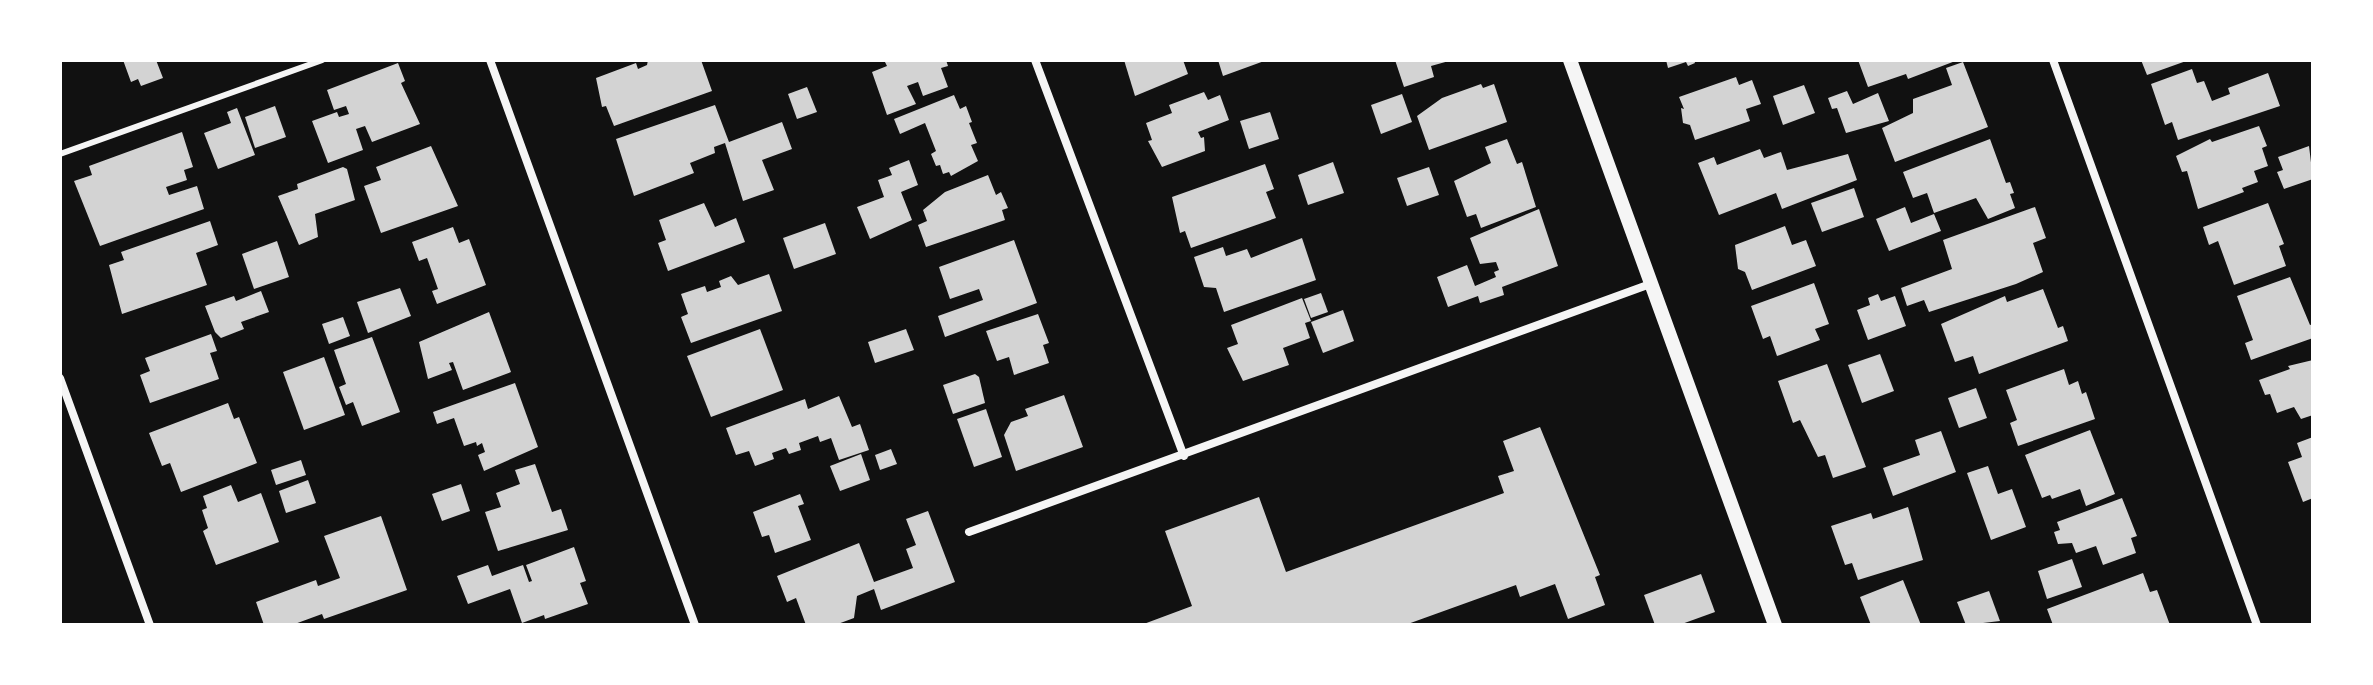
<!DOCTYPE html>
<html>
<head>
<meta charset="utf-8">
<style>
  body { margin:0 }
  #map { position:relative; width:2373px; height:685px; overflow:hidden; background:#111; font-family:"Roboto Condensed",sans-serif }
  div>[style] { position:absolute }
  [style*='--x'] { left:calc(var(--x)*1px); top:calc(var(--y)*1px); width:calc(var(--w)*1px); rotate:calc(var(--a)*1deg) }
  .building>* { inset:0; background:#d3d3d3 }
  .service>* { height:6px; margin:-3px; padding:0 3px; transform-origin:3px; border-radius:3px; background:#f5f5f5 }
  .minor>* { height:8px; margin:-4px; padding:0 4px; transform-origin:4px; border-radius:4px; background:#f5f5f5 }
  .tertiary>* { height:14px; margin:-7px; padding:0 7px; transform-origin:7px; border-radius:7px; background:#f5f5f5 }
  span { translate:-50% -50%; white-space:nowrap; text-align:center; line-height:1.15; -webkit-text-stroke:6px #fff; paint-order:stroke }
  .frame { position:absolute; inset:0; border:62px solid #fff; pointer-events:none }
</style>
</head>
<body>
<div id="map">
  <div class="building">
    <i style="clip-path:polygon(123px 60px,156px 60px,163px 78px,141px 86px,138px 79px,131px 82px)"></i>
    <i style="clip-path:polygon(648px 60px,701px 60px,712px 91px,614px 126px,606px 106px,602px 107px,596px 78px,636px 63px,638px 69px,647px 65px)"></i>
    <i style="clip-path:polygon(884px 60px,946px 60px,948px 66px,941px 68px,948px 87px,923px 96px,918px 82px,907px 86px,916px 104px,887px 115px,872px 72px,887px 66px)"></i>
    <i style="clip-path:polygon(1124px 60px,1183px 60px,1188px 74px,1135px 96px)"></i>
    <i style="clip-path:polygon(1218px 60px,1267px 60px,1223px 76px)"></i>
    <i style="clip-path:polygon(1395px 60px,1449px 60px,1449px 61px,1431px 66px,1434px 77px,1404px 87px)"></i>
    <i style="clip-path:polygon(1666px 60px,1694px 60px,1695px 63px,1688px 66px,1686px 62px,1668px 68px)"></i>
    <i style="clip-path:polygon(1858px 60px,1958px 60px,1908px 79px,1906px 74px,1868px 87px)"></i>
    <i style="clip-path:polygon(2141px 60px,2189px 60px,2147px 75px)"></i>
    <i style="clip-path:polygon(1963px 62px,1988px 127px,1895px 162px,1882px 128px,1913px 113px,1913px 99px,1952px 85px,1946px 68px)"></i>
    <i style="clip-path:polygon(398px 63px,405px 81px,401px 83px,420px 124px,372px 142px,365px 126px,356px 129px,363px 150px,328px 163px,312px 121px,337px 112px,339px 117px,349px 114px,346px 106px,334px 110px,327px 90px)"></i>
    <i style="clip-path:polygon(2192px 69px,2197px 83px,2204px 81px,2212px 101px,2230px 94px,2228px 88px,2268px 73px,2280px 106px,2178px 140px,2172px 122px,2165px 125px,2151px 84px)"></i>
    <i style="clip-path:polygon(1736px 77px,1739px 85px,1752px 80px,1761px 104px,1746px 109px,1750px 121px,1695px 140px,1690px 125px,1683px 123px,1681px 108px,1684px 109px,1679px 97px)"></i>
    <i style="clip-path:polygon(1481px 84px,1483px 88px,1494px 84px,1507px 122px,1429px 150px,1417px 116px,1442px 98px)"></i>
    <i style="clip-path:polygon(1804px 85px,1815px 113px,1783px 125px,1773px 96px)"></i>
    <i style="clip-path:polygon(807px 87px,817px 112px,797px 119px,788px 94px)"></i>
    <i style="clip-path:polygon(1847px 91px,1853px 104px,1878px 93px,1889px 121px,1846px 133px,1837px 108px,1832px 109px,1828px 98px)"></i>
    <i style="clip-path:polygon(1204px 92px,1208px 100px,1220px 95px,1229px 120px,1198px 132px,1201px 138px,1204px 137px,1205px 151px,1162px 167px,1148px 141px,1152px 140px,1146px 123px,1172px 113px,1169px 105px)"></i>
    <i style="clip-path:polygon(1402px 94px,1412px 122px,1381px 134px,1371px 105px)"></i>
    <i style="clip-path:polygon(954px 95px,960px 109px,966px 106px,972px 122px,969px 123px,977px 143px,971px 145px,978px 161px,951px 176px,949px 172px,943px 174px,940px 165px,936px 166px,931px 154px,936px 151px,925px 123px,900px 134px,894px 119px)"></i>
    <i style="clip-path:polygon(715px 105px,729px 142px,782px 122px,792px 149px,762px 160px,774px 190px,743px 201px,725px 143px,714px 147px,715px 153px,690px 163px,694px 173px,634px 196px,616px 139px)"></i>
    <i style="clip-path:polygon(275px 106px,286px 137px,255px 148px,245px 117px)"></i>
    <i style="clip-path:polygon(237px 108px,255px 155px,218px 169px,204px 133px,231px 123px,227px 112px)"></i>
    <i style="clip-path:polygon(1270px 112px,1279px 139px,1249px 149px,1240px 121px)"></i>
    <i style="clip-path:polygon(2259px 126px,2267px 146px,2262px 148px,2268px 166px,2254px 171px,2258px 182px,2242px 188px,2244px 192px,2198px 209px,2187px 171px,2182px 172px,2176px 156px,2210px 139px,2212px 142px)"></i>
    <i style="clip-path:polygon(182px 132px,193px 167px,184px 170px,187px 180px,166px 187px,169px 195px,197px 186px,204px 209px,100px 246px,74px 181px,92px 175px,89px 166px)"></i>
    <i style="clip-path:polygon(1507px 139px,1517px 164px,1522px 162px,1536px 207px,1481px 228px,1476px 214px,1467px 217px,1454px 181px,1491px 163px,1485px 147px)"></i>
    <i style="clip-path:polygon(1990px 139px,2006px 183px,2010px 182px,2014px 193px,2010px 194px,2015px 208px,1988px 219px,1976px 198px,1934px 213px,1927px 193px,1913px 198px,1903px 172px)"></i>
    <i style="clip-path:polygon(431px 146px,458px 206px,381px 233px,364px 186px,381px 180px,376px 167px)"></i>
    <i style="clip-path:polygon(2309px 146px,2313px 179px,2284px 189px,2277px 172px,2283px 170px,2278px 157px)"></i>
    <i style="clip-path:polygon(1760px 149px,1764px 158px,1781px 152px,1787px 170px,1848px 154px,1857px 180px,1782px 209px,1776px 193px,1719px 215px,1698px 163px,1714px 157px,1717px 165px)"></i>
    <i style="clip-path:polygon(909px 160px,918px 185px,901px 192px,912px 220px,870px 239px,857px 207px,884px 197px,878px 180px,892px 175px,889px 168px)"></i>
    <i style="clip-path:polygon(1333px 162px,1344px 193px,1308px 205px,1298px 175px)"></i>
    <i style="clip-path:polygon(1265px 164px,1274px 189px,1266px 192px,1276px 218px,1191px 248px,1185px 231px,1180px 233px,1172px 197px)"></i>
    <i style="clip-path:polygon(343px 167px,347px 169px,355px 200px,315px 214px,318px 237px,299px 245px,278px 196px,298px 189px,297px 184px)"></i>
    <i style="clip-path:polygon(1429px 167px,1439px 195px,1407px 206px,1397px 178px)"></i>
    <i style="clip-path:polygon(988px 175px,996px 195px,1001px 192px,1008px 208px,1002px 210px,1005px 220px,926px 247px,918px 225px,927px 221px,923px 210px,945px 192px)"></i>
    <i style="clip-path:polygon(1854px 188px,1864px 217px,1822px 232px,1811px 203px)"></i>
    <i style="clip-path:polygon(704px 203px,715px 227px,736px 218px,745px 242px,668px 271px,658px 243px,666px 240px,659px 220px)"></i>
    <i style="clip-path:polygon(2268px 203px,2284px 244px,2279px 246px,2286px 266px,2234px 285px,2218px 241px,2209px 245px,2203px 227px)"></i>
    <i style="clip-path:polygon(1905px 207px,1911px 223px,1934px 214px,1941px 231px,1889px 251px,1876px 219px)"></i>
    <i style="clip-path:polygon(2035px 207px,2046px 238px,2033px 243px,2043px 272px,2016px 284px,1929px 312px,1924px 300px,1907px 306px,1901px 288px,1952px 269px,1943px 240px)"></i>
    <i style="clip-path:polygon(1539px 209px,1558px 266px,1502px 287px,1504px 295px,1480px 303px,1478px 296px,1448px 307px,1437px 277px,1467px 265px,1475px 286px,1496px 277px,1494px 272px,1499px 270px,1496px 262px,1480px 264px,1470px 238px)"></i>
    <i style="clip-path:polygon(210px 221px,218px 245px,196px 253px,207px 285px,122px 314px,109px 265px,124px 260px,121px 252px)"></i>
    <i style="clip-path:polygon(825px 223px,836px 254px,794px 269px,783px 238px)"></i>
    <i style="clip-path:polygon(1785px 226px,1792px 245px,1806px 240px,1816px 266px,1752px 290px,1745px 272px,1738px 269px,1735px 245px)"></i>
    <i style="clip-path:polygon(453px 227px,459px 243px,469px 239px,486px 285px,437px 304px,432px 291px,438px 289px,427px 258px,419px 261px,412px 242px)"></i>
    <i style="clip-path:polygon(1302px 238px,1316px 280px,1224px 312px,1216px 288px,1204px 287px,1194px 257px,1223px 247px,1226px 256px,1247px 249px,1251px 258px)"></i>
    <i style="clip-path:polygon(1014px 240px,1037px 303px,945px 337px,938px 316px,983px 300px,979px 289px,950px 299px,939px 267px)"></i>
    <i style="clip-path:polygon(277px 241px,289px 277px,254px 289px,242px 254px)"></i>
    <i style="clip-path:polygon(769px 274px,782px 311px,691px 343px,681px 317px,688px 314px,681px 294px,705px 286px,707px 292px,721px 287px,719px 281px,731px 276px,738px 285px)"></i>
    <i style="clip-path:polygon(2290px 277px,2310px 325px,2313px 324px,2313px 338px,2251px 360px,2245px 343px,2253px 340px,2237px 296px)"></i>
    <i style="clip-path:polygon(1814px 283px,1829px 324px,1815px 329px,1820px 340px,1777px 356px,1770px 336px,1763px 339px,1751px 306px)"></i>
    <i style="clip-path:polygon(400px 288px,411px 316px,368px 333px,357px 302px)"></i>
    <i style="clip-path:polygon(2043px 289px,2058px 328px,2063px 326px,2068px 341px,1979px 374px,1973px 356px,1955px 362px,1941px 324px,2005px 296px,2007px 302px)"></i>
    <i style="clip-path:polygon(261px 291px,269px 312px,241px 322px,244px 329px,221px 338px,215px 332px,205px 306px,234px 296px,236px 301px)"></i>
    <i style="clip-path:polygon(1321px 293px,1328px 312px,1311px 318px,1304px 299px)"></i>
    <i style="clip-path:polygon(1878px 294px,1881px 301px,1895px 296px,1906px 326px,1868px 340px,1857px 310px,1870px 305px,1868px 298px)"></i>
    <i style="clip-path:polygon(1302px 298px,1311px 321px,1305px 323px,1310px 338px,1283px 348px,1289px 365px,1243px 381px,1227px 348px,1238px 344px,1231px 325px)"></i>
    <i style="clip-path:polygon(1343px 310px,1354px 341px,1323px 353px,1311px 322px)"></i>
    <i style="clip-path:polygon(489px 312px,511px 372px,463px 390px,453px 362px,449px 363px,452px 370px,428px 379px,419px 342px)"></i>
    <i style="clip-path:polygon(1038px 314px,1049px 343px,1043px 345px,1049px 363px,1014px 375px,1009px 357px,997px 361px,986px 331px)"></i>
    <i style="clip-path:polygon(343px 317px,350px 336px,329px 344px,322px 324px)"></i>
    <i style="clip-path:polygon(760px 329px,783px 390px,711px 417px,687px 356px)"></i>
    <i style="clip-path:polygon(906px 329px,914px 350px,875px 363px,868px 342px)"></i>
    <i style="clip-path:polygon(211px 334px,217px 351px,210px 353px,219px 379px,150px 403px,140px 375px,150px 371px,145px 358px)"></i>
    <i style="clip-path:polygon(372px 337px,400px 412px,362px 426px,353px 402px,346px 405px,339px 387px,346px 384px,334px 350px)"></i>
    <i style="clip-path:polygon(1880px 354px,1894px 391px,1862px 403px,1848px 365px)"></i>
    <i style="clip-path:polygon(324px 357px,345px 415px,304px 430px,283px 372px)"></i>
    <i style="clip-path:polygon(2313px 360px,2313px 415px,2301px 419px,2294px 407px,2277px 413px,2270px 394px,2265px 395px,2259px 380px,2290px 369px,2288px 366px)"></i>
    <i style="clip-path:polygon(1827px 364px,1866px 467px,1833px 478px,1825px 455px,1818px 457px,1800px 420px,1793px 423px,1778px 381px)"></i>
    <i style="clip-path:polygon(2064px 369px,2069px 385px,2078px 381px,2082px 394px,2086px 392px,2095px 419px,2018px 446px,2010px 423px,2017px 420px,2006px 390px)"></i>
    <i style="clip-path:polygon(975px 374px,979px 377px,985px 403px,953px 414px,943px 385px)"></i>
    <i style="clip-path:polygon(515px 383px,538px 447px,484px 471px,478px 455px,485px 452px,482px 443px,477px 446px,476px 442px,464px 446px,454px 418px,437px 424px,433px 412px)"></i>
    <i style="clip-path:polygon(1976px 388px,1987px 418px,1959px 428px,1948px 398px)"></i>
    <i style="clip-path:polygon(1064px 395px,1083px 447px,1016px 471px,1004px 435px,1011px 422px,1028px 416px,1025px 409px)"></i>
    <i style="clip-path:polygon(839px 396px,852px 427px,860px 424px,869px 450px,839px 460px,831px 438px,820px 442px,818px 436px,799px 443px,801px 450px,789px 454px,786px 448px,772px 453px,774px 459px,755px 466px,749px 451px,736px 455px,726px 428px,805px 399px,808px 409px)"></i>
    <i style="clip-path:polygon(228px 403px,234px 419px,239px 417px,257px 463px,181px 492px,170px 463px,162px 466px,149px 433px)"></i>
    <i style="clip-path:polygon(986px 409px,1002px 457px,974px 467px,957px 419px)"></i>
    <i style="clip-path:polygon(1540px 427px,1600px 575px,1595px 577px,1605px 605px,1568px 619px,1555px 584px,1520px 597px,1516px 585px,1405px 625px,1141px 625px,1192px 606px,1165px 531px,1259px 497px,1286px 572px,1504px 493px,1498px 476px,1514px 471px,1503px 441px)"></i>
    <i style="clip-path:polygon(2090px 430px,2115px 494px,2086px 506px,2080px 489px,2052px 499px,2050px 495px,2042px 498px,2025px 455px)"></i>
    <i style="clip-path:polygon(1941px 431px,1956px 472px,1893px 496px,1883px 468px,1920px 455px,1915px 440px)"></i>
    <i style="clip-path:polygon(2313px 437px,2313px 498px,2303px 502px,2288px 462px,2302px 457px,2297px 443px)"></i>
    <i style="clip-path:polygon(891px 449px,897px 464px,880px 470px,875px 455px)"></i>
    <i style="clip-path:polygon(861px 454px,870px 480px,840px 491px,830px 466px)"></i>
    <i style="clip-path:polygon(301px 460px,306px 475px,276px 485px,271px 470px)"></i>
    <i style="clip-path:polygon(535px 464px,552px 512px,561px 509px,568px 530px,498px 551px,485px 512px,501px 507px,496px 493px,520px 484px,515px 470px)"></i>
    <i style="clip-path:polygon(1988px 466px,1998px 494px,2012px 489px,2026px 527px,1991px 540px,1967px 473px)"></i>
    <i style="clip-path:polygon(308px 480px,316px 503px,286px 513px,279px 491px)"></i>
    <i style="clip-path:polygon(461px 484px,470px 511px,442px 521px,432px 494px)"></i>
    <i style="clip-path:polygon(231px 485px,238px 502px,261px 493px,279px 542px,216px 565px,203px 531px,208px 528px,202px 510px,207px 508px,203px 496px)"></i>
    <i style="clip-path:polygon(800px 494px,804px 504px,798px 506px,811px 540px,775px 553px,769px 535px,762px 537px,753px 512px)"></i>
    <i style="clip-path:polygon(2122px 498px,2137px 536px,2131px 538px,2136px 553px,2103px 565px,2096px 546px,2076px 553px,2072px 543px,2058px 544px,2054px 532px,2060px 530px,2057px 522px)"></i>
    <i style="clip-path:polygon(1908px 507px,1923px 560px,1858px 580px,1852px 563px,1845px 565px,1831px 526px,1871px 513px,1873px 519px)"></i>
    <i style="clip-path:polygon(928px 511px,955px 582px,881px 610px,874px 589px,857px 596px,854px 618px,835px 625px,806px 625px,796px 598px,787px 602px,777px 576px,859px 543px,874px 582px,913px 568px,906px 549px,916px 545px,906px 519px)"></i>
    <i style="clip-path:polygon(381px 516px,407px 590px,324px 619px,322px 614px,292px 625px,264px 625px,256px 602px,316px 580px,318px 586px,340px 578px,324px 536px)"></i>
    <i style="clip-path:polygon(574px 547px,586px 581px,580px 583px,588px 604px,545px 619px,544px 615px,522px 623px,510px 589px,468px 604px,457px 576px,488px 565px,492px 576px,523px 565px,529px 582px,532px 581px,526px 565px)"></i>
    <i style="clip-path:polygon(2072px 559px,2082px 587px,2047px 599px,2038px 571px)"></i>
    <i style="clip-path:polygon(2143px 573px,2150px 592px,2157px 590px,2170px 625px,2053px 625px,2047px 609px)"></i>
    <i style="clip-path:polygon(1701px 574px,1715px 612px,1679px 625px,1655px 625px,1644px 595px)"></i>
    <i style="clip-path:polygon(1903px 580px,1921px 625px,1871px 625px,1860px 597px)"></i>
    <i style="clip-path:polygon(1989px 591px,2000px 621px,1966px 625px,1957px 602px)"></i>
  </div>
  <div class="service">
    <i style="--x:60;--y:154;--w:278;--a:-19.7"></i>
  </div>
  <div class="minor">
    <i style="--x:490;--y:60;--w:601;--a:70.06"></i>
    <i style="--x:1035;--y:60;--w:423;--a:69.4"></i>
    <i style="--x:2053;--y:60;--w:601;--a:70.15"></i>
    <i style="--x:60;--y:378;--w:263;--a:70"></i>
    <i style="--x:969;--y:532;--w:725;--a:-20.01"></i>
  </div>
  <div class="tertiary">
    <i style="--x:1570;--y:60;--w:601;--a:70.06"></i>
  </div>
  <div class="frame"></div>
</div>
</body>
</html>
